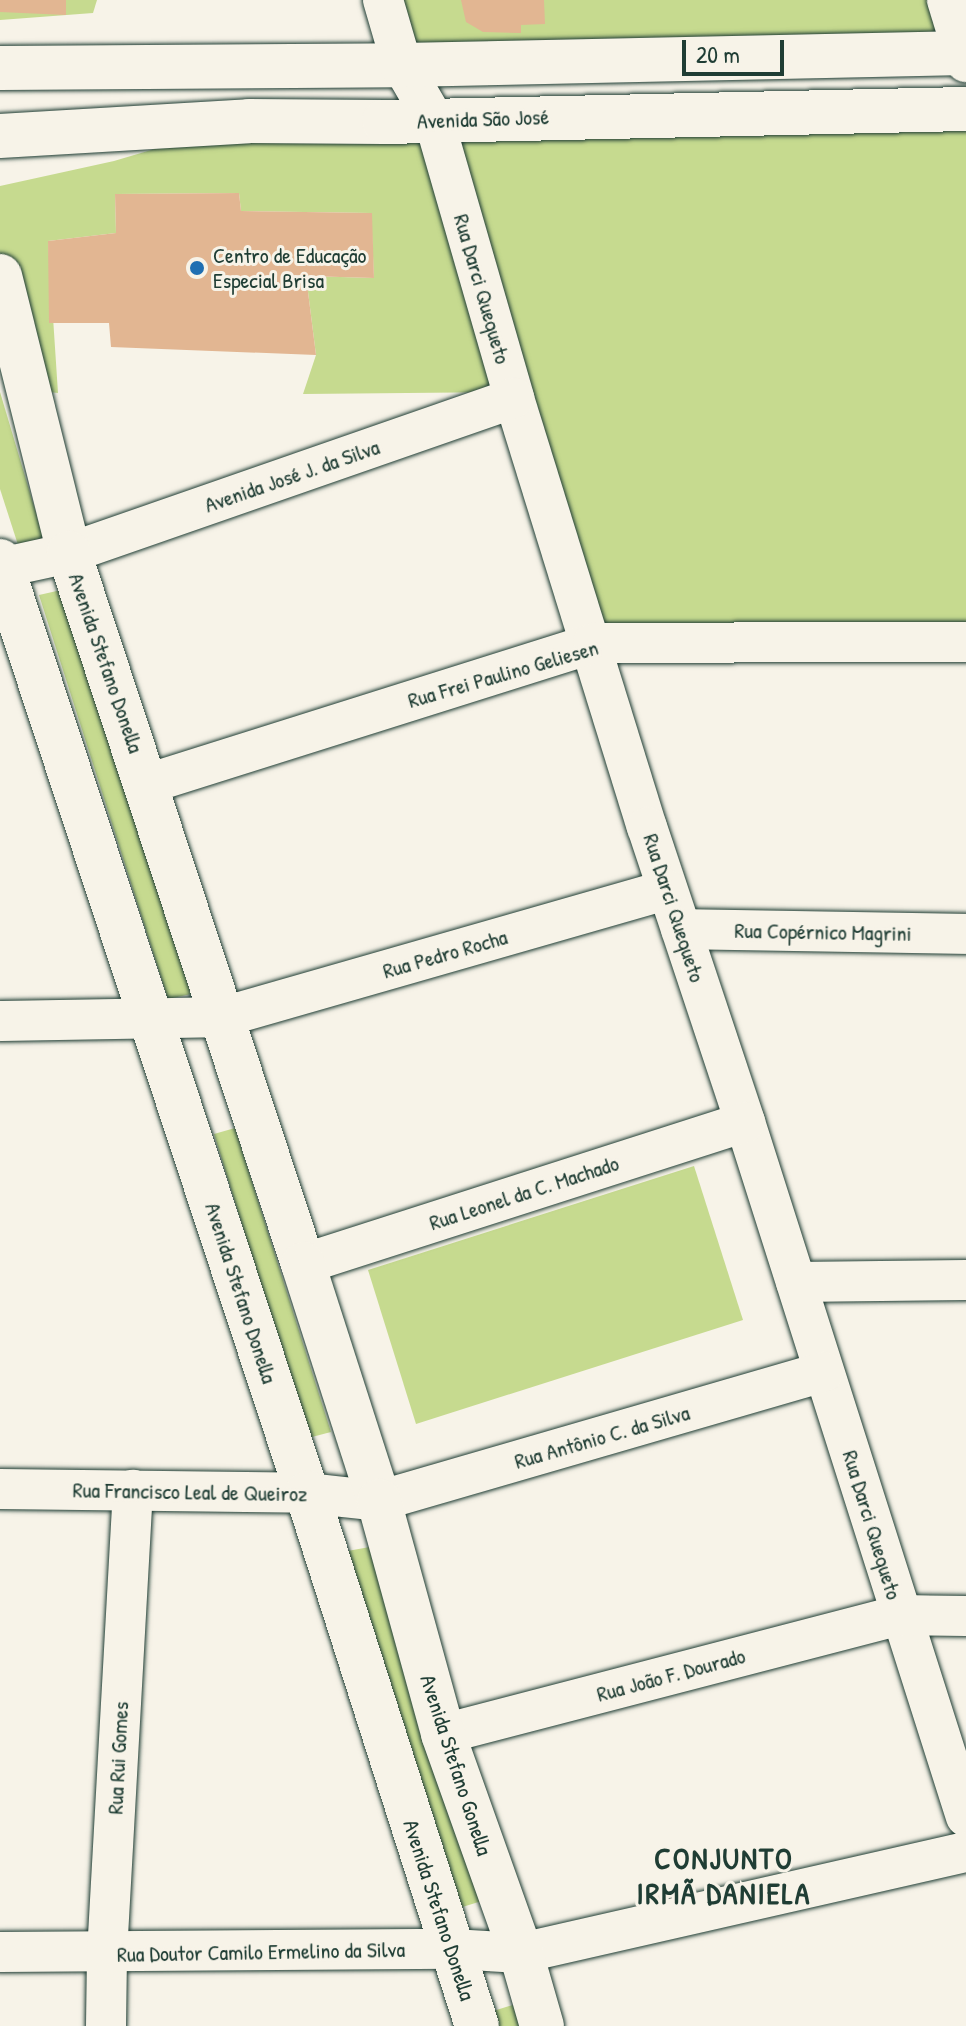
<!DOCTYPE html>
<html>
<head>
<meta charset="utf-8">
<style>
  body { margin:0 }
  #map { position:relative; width:966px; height:2026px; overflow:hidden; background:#f7f3e8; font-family:"Patrick Hand",sans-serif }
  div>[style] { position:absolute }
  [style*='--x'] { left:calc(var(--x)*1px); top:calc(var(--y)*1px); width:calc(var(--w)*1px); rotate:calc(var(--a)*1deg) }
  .green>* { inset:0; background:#c6da8f }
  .building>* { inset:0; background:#e2b692 }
  .roads { filter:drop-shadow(0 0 2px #1f3d34) drop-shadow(0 0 2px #1f3d34) }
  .minor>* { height:40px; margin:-20px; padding:0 20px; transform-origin:20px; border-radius:20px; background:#f7f3e8 }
  .tertiary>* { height:44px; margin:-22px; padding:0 22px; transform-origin:22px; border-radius:22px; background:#f7f3e8 }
  .dots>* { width:22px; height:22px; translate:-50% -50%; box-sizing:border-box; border:4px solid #f7f3e8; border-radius:50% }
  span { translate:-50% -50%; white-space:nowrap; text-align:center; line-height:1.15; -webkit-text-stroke:6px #f7f3e8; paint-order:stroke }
  .street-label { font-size:22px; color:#1f3d34 }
  .poi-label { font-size:22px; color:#1f3d34 }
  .left { translate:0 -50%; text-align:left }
  .district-label { font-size:30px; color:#1f3d34; font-weight:700; letter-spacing:2px }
  .scale { position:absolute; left:682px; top:40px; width:102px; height:36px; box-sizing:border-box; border:4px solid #1f3d34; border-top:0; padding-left:10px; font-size:24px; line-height:28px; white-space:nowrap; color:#1f3d34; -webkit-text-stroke:6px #f7f3e8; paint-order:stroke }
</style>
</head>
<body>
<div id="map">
  <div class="green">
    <i style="clip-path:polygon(0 0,97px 0,93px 13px,0 20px)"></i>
    <i style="clip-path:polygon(382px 0,947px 0,964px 53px,402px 65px)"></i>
    <i style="clip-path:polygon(966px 111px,966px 643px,593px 643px,510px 392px,303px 394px,316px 355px,306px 276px,374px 278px,371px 213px,241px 211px,239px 193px,115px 194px,116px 233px,48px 241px,58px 393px,40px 391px,0 264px,0 186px,114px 161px,249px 121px)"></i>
    <i style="clip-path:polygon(0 392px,44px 540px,19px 548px,0 489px)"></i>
    <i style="clip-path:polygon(70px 588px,196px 993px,168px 999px,39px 595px)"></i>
    <i style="clip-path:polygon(235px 1128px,331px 1432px,308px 1438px,214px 1134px)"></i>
    <i style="clip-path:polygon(694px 1166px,743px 1320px,416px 1424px,368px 1270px)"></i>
    <i style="clip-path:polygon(375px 1546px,485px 1900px,456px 1909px,342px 1552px)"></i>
    <i style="clip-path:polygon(522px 2002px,530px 2026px,494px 2026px,490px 2012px)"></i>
  </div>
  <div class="building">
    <i style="clip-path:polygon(0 0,66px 0,66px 15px,0 12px)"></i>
    <i style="clip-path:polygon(461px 0,544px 0,545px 24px,521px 25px,521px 33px,483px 32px,466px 22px)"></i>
    <i style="clip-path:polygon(239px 193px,241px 211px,372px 213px,374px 278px,306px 276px,316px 355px,111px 347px,109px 323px,49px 323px,48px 241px,116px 233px,115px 194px)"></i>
  </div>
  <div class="roads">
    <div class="minor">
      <i style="--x:383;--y:0;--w:68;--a:73.7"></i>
      <i style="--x:402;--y:65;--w:64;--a:59.8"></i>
      <i style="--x:434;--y:120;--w:289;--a:73.9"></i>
      <i style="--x:514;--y:398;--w:449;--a:72.8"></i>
      <i style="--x:647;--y:827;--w:311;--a:71.6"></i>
      <i style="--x:745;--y:1122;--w:729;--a:72.36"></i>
      <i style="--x:947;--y:0;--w:65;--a:73"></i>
      <i style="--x:0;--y:568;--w:71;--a:-12.3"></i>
      <i style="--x:69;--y:553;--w:471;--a:-19.2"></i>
      <i style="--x:147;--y:784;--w:468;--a:-17.5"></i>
      <i style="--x:593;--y:643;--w:373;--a:-0.2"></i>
      <i style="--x:681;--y:929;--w:285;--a:1"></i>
      <i style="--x:0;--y:1021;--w:223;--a:-1"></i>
      <i style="--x:223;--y:1017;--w:462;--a:-16"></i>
      <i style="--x:303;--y:1264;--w:464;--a:-17.8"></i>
      <i style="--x:796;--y:1282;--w:170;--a:-0.7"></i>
      <i style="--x:0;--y:1489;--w:307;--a:0.7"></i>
      <i style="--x:307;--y:1493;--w:72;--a:6.3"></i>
      <i style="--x:379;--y:1501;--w:463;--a:-16.2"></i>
      <i style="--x:443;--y:1734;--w:472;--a:-14.6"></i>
      <i style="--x:900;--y:1615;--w:66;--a:0.9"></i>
      <i style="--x:0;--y:1952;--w:452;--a:-0.4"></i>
      <i style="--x:452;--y:1949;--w:69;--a:3.3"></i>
      <i style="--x:521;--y:1953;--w:456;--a:-12.8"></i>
      <i style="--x:106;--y:2026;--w:72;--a:-89.2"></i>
      <i style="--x:107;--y:1954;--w:465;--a:-86.8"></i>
    </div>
    <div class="tertiary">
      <i style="--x:0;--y:68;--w:402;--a:-0.4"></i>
      <i style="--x:402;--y:65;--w:564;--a:-1.22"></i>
      <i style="--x:0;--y:136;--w:249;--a:-3.4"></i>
      <i style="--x:249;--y:121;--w:135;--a:0.4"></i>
      <i style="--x:384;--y:122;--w:582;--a:-1.28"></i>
      <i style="--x:0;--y:276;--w:285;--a:76"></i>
      <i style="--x:69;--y:553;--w:749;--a:71.78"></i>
      <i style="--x:303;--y:1264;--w:249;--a:72.2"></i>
      <i style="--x:379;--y:1501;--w:242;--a:74.6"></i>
      <i style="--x:443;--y:1734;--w:232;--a:70.4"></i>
      <i style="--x:521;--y:1953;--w:76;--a:74"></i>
      <i style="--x:0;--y:561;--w:981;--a:71.77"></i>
      <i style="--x:307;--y:1493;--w:559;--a:72.31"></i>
    </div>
  </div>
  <div class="dots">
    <i style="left:197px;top:268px;background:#1f6fb2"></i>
  </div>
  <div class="street-label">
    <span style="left:483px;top:119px;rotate:-2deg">Avenida São José</span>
    <span style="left:482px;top:289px;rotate:74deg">Rua Darci Quequeto</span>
    <span style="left:292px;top:476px;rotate:-19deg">Avenida José J. da Silva</span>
    <span style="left:106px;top:663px;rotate:71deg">Avenida Stefano Donella</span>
    <span style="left:503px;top:674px;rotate:-16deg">Rua Frei Paulino Geliesen</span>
    <span style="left:674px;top:908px;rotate:72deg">Rua Darci Quequeto</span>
    <span style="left:823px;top:932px;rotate:1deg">Rua Copérnico Magrini</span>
    <span style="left:445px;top:954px;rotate:-16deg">Rua Pedro Rocha</span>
    <span style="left:524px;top:1193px;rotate:-18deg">Rua Leonel da C. Machado</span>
    <span style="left:241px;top:1293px;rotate:72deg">Avenida Stefano Donella</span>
    <span style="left:602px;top:1437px;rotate:-16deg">Rua Antônio C. da Silva</span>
    <span style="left:190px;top:1492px;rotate:1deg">Rua Francisco Leal de Queiroz</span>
    <span style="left:872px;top:1525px;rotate:73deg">Rua Darci Quequeto</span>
    <span style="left:671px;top:1675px;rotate:-15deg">Rua João F. Dourado</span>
    <span style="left:118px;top:1758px;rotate:-87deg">Rua Rui Gomes</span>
    <span style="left:456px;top:1765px;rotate:72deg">Avenida Stefano Gonella</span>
    <span style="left:439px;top:1910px;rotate:72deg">Avenida Stefano Donella</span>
    <span style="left:261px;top:1952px;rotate:-1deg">Rua Doutor Camilo Ermelino da Silva</span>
  </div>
  <div class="poi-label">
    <span class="left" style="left:213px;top:268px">Centro de Educação<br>Especial Brisa</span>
  </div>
  <div class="district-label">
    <span style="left:724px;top:1875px">CONJUNTO<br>IRMÃ DANIELA</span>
  </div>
  <div class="scale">20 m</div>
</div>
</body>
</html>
